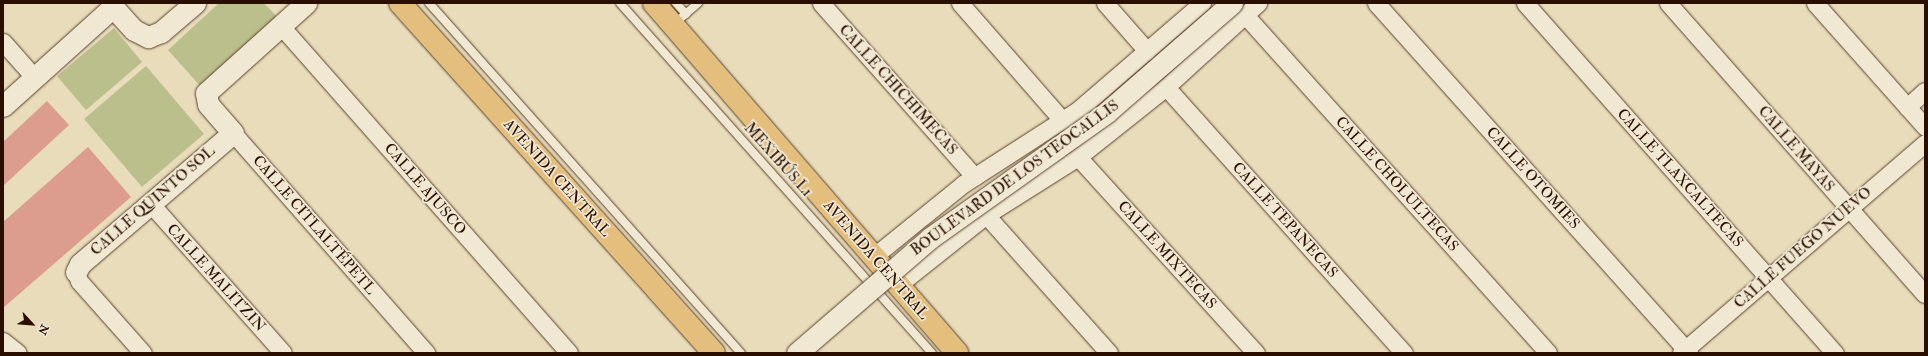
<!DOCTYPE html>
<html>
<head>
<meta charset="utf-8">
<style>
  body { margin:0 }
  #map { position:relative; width:1928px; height:356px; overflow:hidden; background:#e8dcba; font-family:"IM FELL Double Pica",serif }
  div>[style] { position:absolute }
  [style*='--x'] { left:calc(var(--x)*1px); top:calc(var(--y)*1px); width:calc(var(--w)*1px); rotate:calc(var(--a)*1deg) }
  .green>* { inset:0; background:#babf8c }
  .building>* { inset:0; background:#dc9c8e }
  .roads { filter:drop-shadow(0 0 1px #5a422e) drop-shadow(0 0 1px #5a422e) }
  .service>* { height:8px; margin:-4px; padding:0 4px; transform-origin:4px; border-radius:4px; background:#f0e8d2 }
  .minor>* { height:17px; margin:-8.5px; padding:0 8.5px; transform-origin:8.5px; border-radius:8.5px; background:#f0e8d2 }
  .tertiary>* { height:21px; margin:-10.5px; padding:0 10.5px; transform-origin:10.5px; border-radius:10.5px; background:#f0e8d2 }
  .trunk>* { height:22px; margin:-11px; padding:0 11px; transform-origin:11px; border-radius:11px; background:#e4be7d }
  .bridges { filter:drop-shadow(0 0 1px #5a422e) drop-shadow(0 0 1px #5a422e) }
  .tertiary-bridge>* { height:21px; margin:-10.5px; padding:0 10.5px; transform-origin:10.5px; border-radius:10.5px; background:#f0e8d2 }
  span { translate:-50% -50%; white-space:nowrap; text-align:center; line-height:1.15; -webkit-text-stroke:3.5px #f0e8d2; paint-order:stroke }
  .street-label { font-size:15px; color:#2a0f00 }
  .frame { position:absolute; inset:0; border:4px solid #2a0f00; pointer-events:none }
  .north { position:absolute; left:12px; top:304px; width:40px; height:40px; -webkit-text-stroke:3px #f0e8d2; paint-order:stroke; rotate:116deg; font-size:11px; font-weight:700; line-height:16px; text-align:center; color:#2a0f00 }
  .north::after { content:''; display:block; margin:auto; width:14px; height:18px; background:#2a0f00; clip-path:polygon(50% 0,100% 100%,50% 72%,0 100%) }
</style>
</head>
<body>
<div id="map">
  <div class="green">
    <i style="clip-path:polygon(219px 3px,264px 3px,279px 19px,202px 88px,168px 50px)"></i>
    <i style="clip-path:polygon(114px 28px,142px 62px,86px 110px,57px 76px)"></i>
    <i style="clip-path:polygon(146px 66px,204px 134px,142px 187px,84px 119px)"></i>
  </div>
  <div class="building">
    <i style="clip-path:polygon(47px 101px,69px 125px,3px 186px,3px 142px)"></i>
    <i style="clip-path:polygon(88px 147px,131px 197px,3px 308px,3px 222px)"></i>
  </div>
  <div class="roads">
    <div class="service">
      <i style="--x:429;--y:3;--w:469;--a:48.3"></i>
      <i style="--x:620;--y:3;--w:469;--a:48.3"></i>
      <i style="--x:676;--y:3;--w:15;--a:48"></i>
      <i style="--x:674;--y:24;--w:32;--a:-41"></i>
    </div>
    <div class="minor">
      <i style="--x:821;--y:3;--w:232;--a:48.5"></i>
      <i style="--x:960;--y:3;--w:157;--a:48.9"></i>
      <i style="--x:1105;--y:3;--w:64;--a:48.8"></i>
      <i style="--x:1376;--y:3;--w:470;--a:48.2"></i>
      <i style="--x:1525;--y:3;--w:468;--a:48.5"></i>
      <i style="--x:1668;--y:3;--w:388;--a:48.6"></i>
      <i style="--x:1815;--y:3;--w:166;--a:48.4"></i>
      <i style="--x:1245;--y:15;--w:454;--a:48.1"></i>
      <i style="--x:280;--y:25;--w:437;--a:48.6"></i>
      <i style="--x:3;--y:42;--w:47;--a:48.5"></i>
      <i style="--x:1166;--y:87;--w:357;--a:48.2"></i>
      <i style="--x:1907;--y:107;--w:24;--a:-42"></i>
      <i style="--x:233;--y:133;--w:293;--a:48.7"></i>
      <i style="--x:1078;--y:157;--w:265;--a:47.8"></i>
      <i style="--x:150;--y:203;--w:200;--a:48.4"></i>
      <i style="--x:986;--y:215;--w:185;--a:48.3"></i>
      <i style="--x:873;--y:257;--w:116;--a:-39"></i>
      <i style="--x:963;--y:184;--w:137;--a:-32.8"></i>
      <i style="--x:1078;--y:110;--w:164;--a:-40.8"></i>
      <i style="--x:76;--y:272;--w:9;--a:72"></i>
      <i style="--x:79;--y:281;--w:96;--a:48.4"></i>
      <i style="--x:898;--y:285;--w:112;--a:-38.5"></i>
      <i style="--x:986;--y:215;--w:109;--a:-32.2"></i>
      <i style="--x:1078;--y:157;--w:112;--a:-38.5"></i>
      <i style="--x:1166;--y:87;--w:125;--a:-42.4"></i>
      <i style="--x:3;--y:341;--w:19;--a:39"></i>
      <i style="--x:1681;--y:353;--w:322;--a:-40.7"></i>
    </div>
    <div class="tertiary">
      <i style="--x:3;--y:106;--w:148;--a:-42"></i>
      <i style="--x:113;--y:7;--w:31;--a:48"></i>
      <i style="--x:134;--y:30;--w:16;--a:27"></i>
      <i style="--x:148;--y:37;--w:14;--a:-21"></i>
      <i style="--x:161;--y:32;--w:45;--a:-40.5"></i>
      <i style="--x:76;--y:272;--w:9;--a:-63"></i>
      <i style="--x:80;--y:264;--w:201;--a:-40.6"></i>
      <i style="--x:233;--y:133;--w:38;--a:-131"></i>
      <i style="--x:208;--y:104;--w:11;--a:-100"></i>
      <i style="--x:206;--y:93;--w:135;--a:-42"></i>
    </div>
    <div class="trunk">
      <i style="--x:400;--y:3;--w:470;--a:48.1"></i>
      <i style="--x:654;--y:3;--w:463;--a:49.1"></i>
    </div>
  </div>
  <div class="bridges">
    <div class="tertiary-bridge">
      <i style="--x:797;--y:353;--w:176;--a:-40.8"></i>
      <i style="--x:930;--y:238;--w:217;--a:-35.4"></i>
      <i style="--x:1107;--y:112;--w:166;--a:-41.1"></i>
    </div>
  </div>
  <div class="street-label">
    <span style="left:898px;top:90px;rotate:48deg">CALLE CHICHIMECAS</span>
    <span style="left:1796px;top:149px;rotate:49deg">CALLE MAYAS</span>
    <span style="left:778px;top:160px;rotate:48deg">MEXIBÚS L1</span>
    <span style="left:557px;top:178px;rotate:48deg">AVENIDA CENTRAL</span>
    <span style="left:1015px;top:178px;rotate:-36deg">BOULEVARD DE LOS TEOCALLIS</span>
    <span style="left:1533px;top:178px;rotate:48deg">CALLE OTOMIES</span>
    <span style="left:1680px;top:178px;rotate:48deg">CALLE TLAXCALTECAS</span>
    <span style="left:1397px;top:184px;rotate:48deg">CALLE CHOLULTECAS</span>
    <span style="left:425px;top:189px;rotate:49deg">CALLE AJUSCO</span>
    <span style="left:153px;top:201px;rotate:-41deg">CALLE QUINTO SOL</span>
    <span style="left:1285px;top:220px;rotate:48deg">CALLE TEPANECAS</span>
    <span style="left:314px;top:225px;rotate:49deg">CALLE CITLALTÉPETL</span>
    <span style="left:1803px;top:248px;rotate:-41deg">CALLE FUEGO NUEVO</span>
    <span style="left:1167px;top:255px;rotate:48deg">CALLE MIXTECAS</span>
    <span style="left:876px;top:260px;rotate:49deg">AVENIDA CENTRAL</span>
    <span style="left:216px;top:278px;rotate:48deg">CALLE MALITZIN</span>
  </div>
  <div class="frame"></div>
  <div class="north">N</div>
</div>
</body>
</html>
